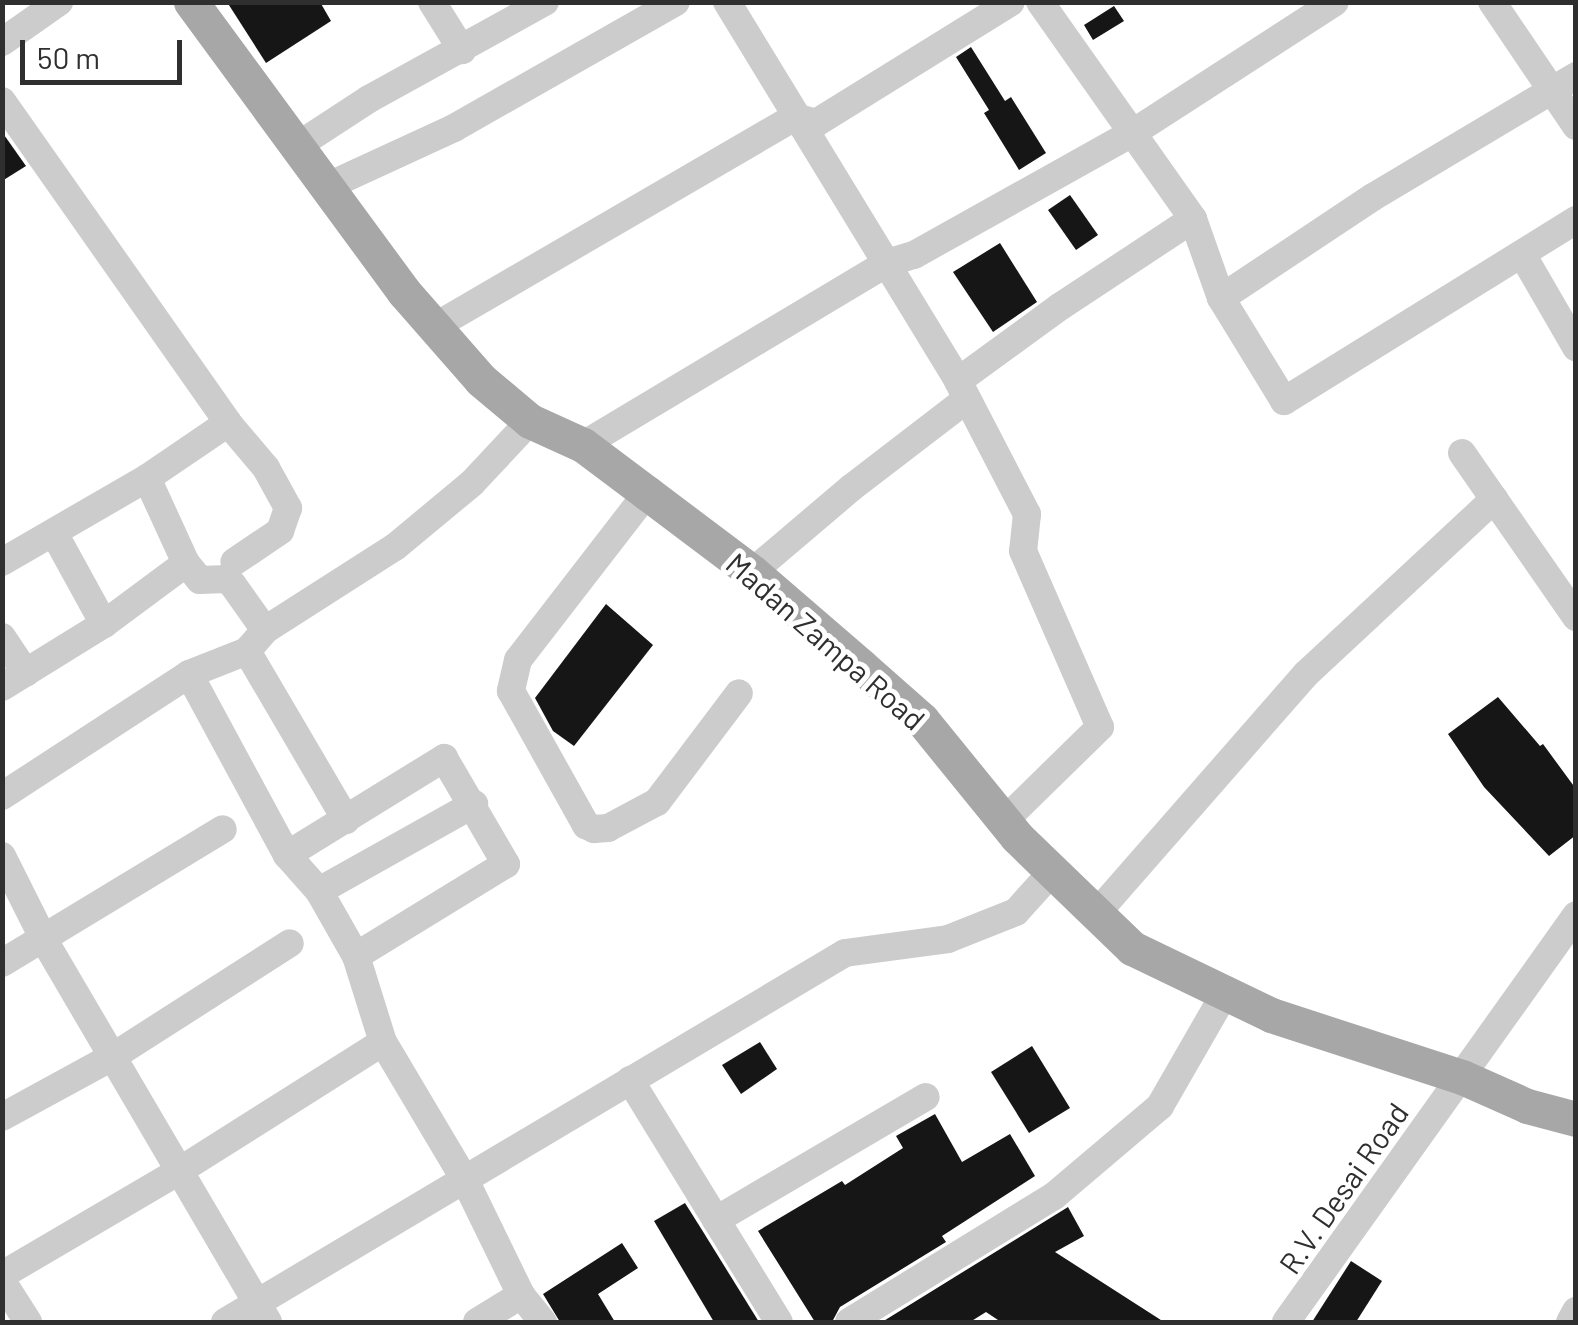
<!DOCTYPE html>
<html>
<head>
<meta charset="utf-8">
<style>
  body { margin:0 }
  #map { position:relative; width:1578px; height:1325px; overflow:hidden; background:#fff; font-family:Barlow,sans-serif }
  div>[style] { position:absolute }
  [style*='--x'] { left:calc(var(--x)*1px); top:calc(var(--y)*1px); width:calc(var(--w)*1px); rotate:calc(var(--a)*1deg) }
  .building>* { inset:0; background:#161616 }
  .minor>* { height:28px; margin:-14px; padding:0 14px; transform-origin:14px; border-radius:14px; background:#ccc }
  .major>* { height:35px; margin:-17.5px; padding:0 17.5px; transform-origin:17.5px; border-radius:17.5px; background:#a7a7a7 }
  span { translate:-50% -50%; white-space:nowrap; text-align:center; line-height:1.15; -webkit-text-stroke:10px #fff; paint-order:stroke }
  .street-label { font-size:30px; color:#2f2f2f }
  .frame { position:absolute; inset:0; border:5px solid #2f2f2f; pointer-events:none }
  .scale { position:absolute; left:20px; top:40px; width:162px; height:45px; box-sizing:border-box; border:5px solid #2f2f2f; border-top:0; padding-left:12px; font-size:30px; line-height:35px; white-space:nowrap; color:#2f2f2f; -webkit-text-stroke:8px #fff; paint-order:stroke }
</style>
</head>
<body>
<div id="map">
  <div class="building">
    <i style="clip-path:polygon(227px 2px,320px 2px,331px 21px,266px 63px)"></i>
    <i style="clip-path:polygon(1114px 6px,1124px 21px,1093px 40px,1084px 25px)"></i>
    <i style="clip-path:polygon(971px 47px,1005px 101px,1011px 97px,1046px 153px,1019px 170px,984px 113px,989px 110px,956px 57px)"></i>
    <i style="clip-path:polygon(2px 132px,26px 166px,2px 181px)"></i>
    <i style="clip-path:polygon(1070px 195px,1098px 235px,1076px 250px,1048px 210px)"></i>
    <i style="clip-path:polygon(1000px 243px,1037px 302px,993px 332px,953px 272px)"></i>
    <i style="clip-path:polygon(606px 604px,653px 645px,574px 746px,553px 731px,535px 698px)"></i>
    <i style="clip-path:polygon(1498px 697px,1540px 746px,1543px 744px,1576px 789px,1576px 835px,1549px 856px,1484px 787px,1448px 734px)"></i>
    <i style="clip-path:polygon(760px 1042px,777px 1069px,741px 1094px,722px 1065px)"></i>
    <i style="clip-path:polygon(1032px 1046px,1070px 1108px,1029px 1133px,991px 1072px)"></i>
    <i style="clip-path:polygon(935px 1114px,962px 1162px,1010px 1134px,1035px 1176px,942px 1236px,946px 1242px,840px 1307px,832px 1322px,815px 1322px,758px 1231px,842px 1181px,845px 1185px,903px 1148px,896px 1136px)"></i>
    <i style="clip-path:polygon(685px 1203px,702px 1230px,759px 1322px,714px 1322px,654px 1221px)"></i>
    <i style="clip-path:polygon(1068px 1207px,1084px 1236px,1055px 1252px,1164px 1322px,1001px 1322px,986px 1312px,970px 1322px,882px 1322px)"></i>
    <i style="clip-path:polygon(622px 1243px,638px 1268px,598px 1294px,615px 1322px,560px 1322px,543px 1294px)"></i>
    <i style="clip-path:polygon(1351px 1261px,1382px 1281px,1356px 1322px,1312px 1322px)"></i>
  </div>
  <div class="minor">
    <i style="--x:432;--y:2;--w:57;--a:58"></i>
    <i style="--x:727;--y:2;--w:444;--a:58.6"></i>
    <i style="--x:958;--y:381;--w:150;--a:62.6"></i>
    <i style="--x:1027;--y:514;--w:37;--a:96"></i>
    <i style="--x:1023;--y:551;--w:192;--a:66.4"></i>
    <i style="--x:1100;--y:727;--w:134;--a:135.6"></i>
    <i style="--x:1040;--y:2;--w:266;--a:54.8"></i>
    <i style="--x:1193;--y:219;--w:84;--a:70.5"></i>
    <i style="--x:1221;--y:298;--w:121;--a:58.5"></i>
    <i style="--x:1284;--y:401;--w:344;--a:-31.8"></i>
    <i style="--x:1492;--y:2;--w:150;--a:55.9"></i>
    <i style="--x:2;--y:42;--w:70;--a:-35.1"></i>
    <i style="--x:2;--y:101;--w:393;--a:54.9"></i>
    <i style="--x:228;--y:423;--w:59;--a:49.8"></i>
    <i style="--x:266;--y:468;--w:46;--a:61.2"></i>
    <i style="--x:288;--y:508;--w:24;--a:109"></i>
    <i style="--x:280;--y:531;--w:55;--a:146"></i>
    <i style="--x:297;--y:146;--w:86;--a:-33.1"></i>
    <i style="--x:369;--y:99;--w:201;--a:-28.9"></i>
    <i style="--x:326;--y:187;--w:141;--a:-24.7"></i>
    <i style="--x:454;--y:128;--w:255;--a:-29.6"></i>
    <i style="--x:1522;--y:254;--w:108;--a:59.9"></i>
    <i style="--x:1221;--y:298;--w:182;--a:-33.6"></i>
    <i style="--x:1373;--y:197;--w:236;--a:-30.8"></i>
    <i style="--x:434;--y:327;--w:418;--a:-30.2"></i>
    <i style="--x:795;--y:117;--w:22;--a:16"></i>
    <i style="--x:816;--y:123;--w:229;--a:-31.8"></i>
    <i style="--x:958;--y:381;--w:127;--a:-36.1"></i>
    <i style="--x:1061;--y:306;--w:158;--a:-33.4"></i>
    <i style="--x:583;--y:445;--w:354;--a:-30.9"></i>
    <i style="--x:887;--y:263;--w:28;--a:-17"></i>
    <i style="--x:914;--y:255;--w:252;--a:-29.2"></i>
    <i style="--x:1134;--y:132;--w:239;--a:-32.9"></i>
    <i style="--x:1462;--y:453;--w:200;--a:55.2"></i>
    <i style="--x:147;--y:478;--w:94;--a:65.4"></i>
    <i style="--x:186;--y:563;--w:22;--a:51"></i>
    <i style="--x:200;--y:580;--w:27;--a:-2"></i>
    <i style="--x:227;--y:579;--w:8;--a:45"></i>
    <i style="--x:233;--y:585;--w:55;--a:54.6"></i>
    <i style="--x:647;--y:493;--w:211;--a:127.7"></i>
    <i style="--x:518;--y:660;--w:32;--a:103"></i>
    <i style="--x:511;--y:691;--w:154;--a:60.8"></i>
    <i style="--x:586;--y:825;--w:9;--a:27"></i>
    <i style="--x:594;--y:829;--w:14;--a:-4"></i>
    <i style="--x:608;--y:828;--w:55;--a:-28"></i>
    <i style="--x:657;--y:802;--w:136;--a:-53"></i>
    <i style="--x:54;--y:533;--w:104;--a:61.2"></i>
    <i style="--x:2;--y:562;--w:168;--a:-30.1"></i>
    <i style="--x:147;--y:478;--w:98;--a:-34.2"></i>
    <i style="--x:752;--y:572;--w:130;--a:-40.3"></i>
    <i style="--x:851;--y:488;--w:146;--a:-37.5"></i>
    <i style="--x:2;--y:637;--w:43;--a:56.3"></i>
    <i style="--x:247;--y:651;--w:196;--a:59.6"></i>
    <i style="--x:189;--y:674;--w:206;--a:61.6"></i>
    <i style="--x:287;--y:855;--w:48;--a:48.4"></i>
    <i style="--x:319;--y:891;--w:75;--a:60.4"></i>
    <i style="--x:356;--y:956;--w:90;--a:72.6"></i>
    <i style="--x:383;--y:1042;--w:161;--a:59.3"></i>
    <i style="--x:465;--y:1180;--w:128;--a:64"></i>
    <i style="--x:521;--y:1295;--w:35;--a:51"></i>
    <i style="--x:2;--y:687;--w:120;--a:-31.7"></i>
    <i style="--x:104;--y:624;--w:102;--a:-36.6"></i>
    <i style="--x:2;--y:796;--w:223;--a:-33.1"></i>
    <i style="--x:189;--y:674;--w:62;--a:-21.6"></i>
    <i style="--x:247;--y:651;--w:28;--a:-49"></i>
    <i style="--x:265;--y:630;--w:154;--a:-32.6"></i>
    <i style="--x:395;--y:547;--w:100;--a:-39.7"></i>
    <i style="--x:472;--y:483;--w:85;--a:-46.9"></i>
    <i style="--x:287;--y:855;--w:185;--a:-31.7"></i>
    <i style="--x:444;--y:758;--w:123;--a:59.7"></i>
    <i style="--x:506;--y:864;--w:176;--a:148.5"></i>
    <i style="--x:2;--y:856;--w:94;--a:63.4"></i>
    <i style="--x:44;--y:940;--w:443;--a:59.6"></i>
    <i style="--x:319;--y:891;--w:178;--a:-29.3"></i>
    <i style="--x:1095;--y:915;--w:320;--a:-48.8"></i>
    <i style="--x:1306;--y:674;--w:257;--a:-42.9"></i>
    <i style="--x:2;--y:963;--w:258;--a:-31.2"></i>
    <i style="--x:630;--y:1080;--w:284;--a:58.4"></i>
    <i style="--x:2;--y:1117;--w:125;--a:-28.6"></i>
    <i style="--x:112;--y:1057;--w:211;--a:-32.6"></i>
    <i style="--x:716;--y:1220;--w:243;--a:-30.4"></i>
    <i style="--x:2;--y:1275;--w:205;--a:-30.4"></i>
    <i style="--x:179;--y:1171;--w:241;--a:-32.3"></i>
    <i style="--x:2;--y:1281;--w:49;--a:57.6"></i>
    <i style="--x:225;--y:1322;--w:721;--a:-30.76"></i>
    <i style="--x:845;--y:953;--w:104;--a:-7.7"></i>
    <i style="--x:948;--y:939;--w:73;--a:-21.7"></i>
    <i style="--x:1016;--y:912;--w:54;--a:-48"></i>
    <i style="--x:477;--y:1322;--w:52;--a:-31.5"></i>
    <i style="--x:849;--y:1322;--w:241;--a:-31.6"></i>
    <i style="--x:1054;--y:1196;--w:139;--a:-40.3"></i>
    <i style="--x:1160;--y:1106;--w:130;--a:-60.1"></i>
    <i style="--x:1286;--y:1322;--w:500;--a:-54.5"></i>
    <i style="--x:1570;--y:1322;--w:13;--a:-61"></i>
  </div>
  <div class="major">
    <i style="--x:191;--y:2;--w:360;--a:53.7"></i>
    <i style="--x:404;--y:292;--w:117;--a:48.8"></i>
    <i style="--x:481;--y:380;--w:64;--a:39.9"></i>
    <i style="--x:530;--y:421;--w:58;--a:24.4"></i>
    <i style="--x:583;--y:445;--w:80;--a:36.9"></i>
    <i style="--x:647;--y:493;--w:131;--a:37"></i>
    <i style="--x:752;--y:572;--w:144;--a:40.8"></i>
    <i style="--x:861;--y:666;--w:81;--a:41.5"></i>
    <i style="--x:922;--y:720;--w:151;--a:50.9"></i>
    <i style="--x:1017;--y:837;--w:160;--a:44"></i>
    <i style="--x:1132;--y:948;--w:154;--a:25.7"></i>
    <i style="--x:1271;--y:1015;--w:201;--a:18"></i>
    <i style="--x:1462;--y:1077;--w:71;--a:24"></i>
    <i style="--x:1527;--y:1106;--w:51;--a:14.9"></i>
  </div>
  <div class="street-label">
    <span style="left:826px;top:641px;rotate:41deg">Madan Zampa Road</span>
    <span style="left:1343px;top:1188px;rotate:-55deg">R.V. Desai Road</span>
  </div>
  <div class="frame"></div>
  <div class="scale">50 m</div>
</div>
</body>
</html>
